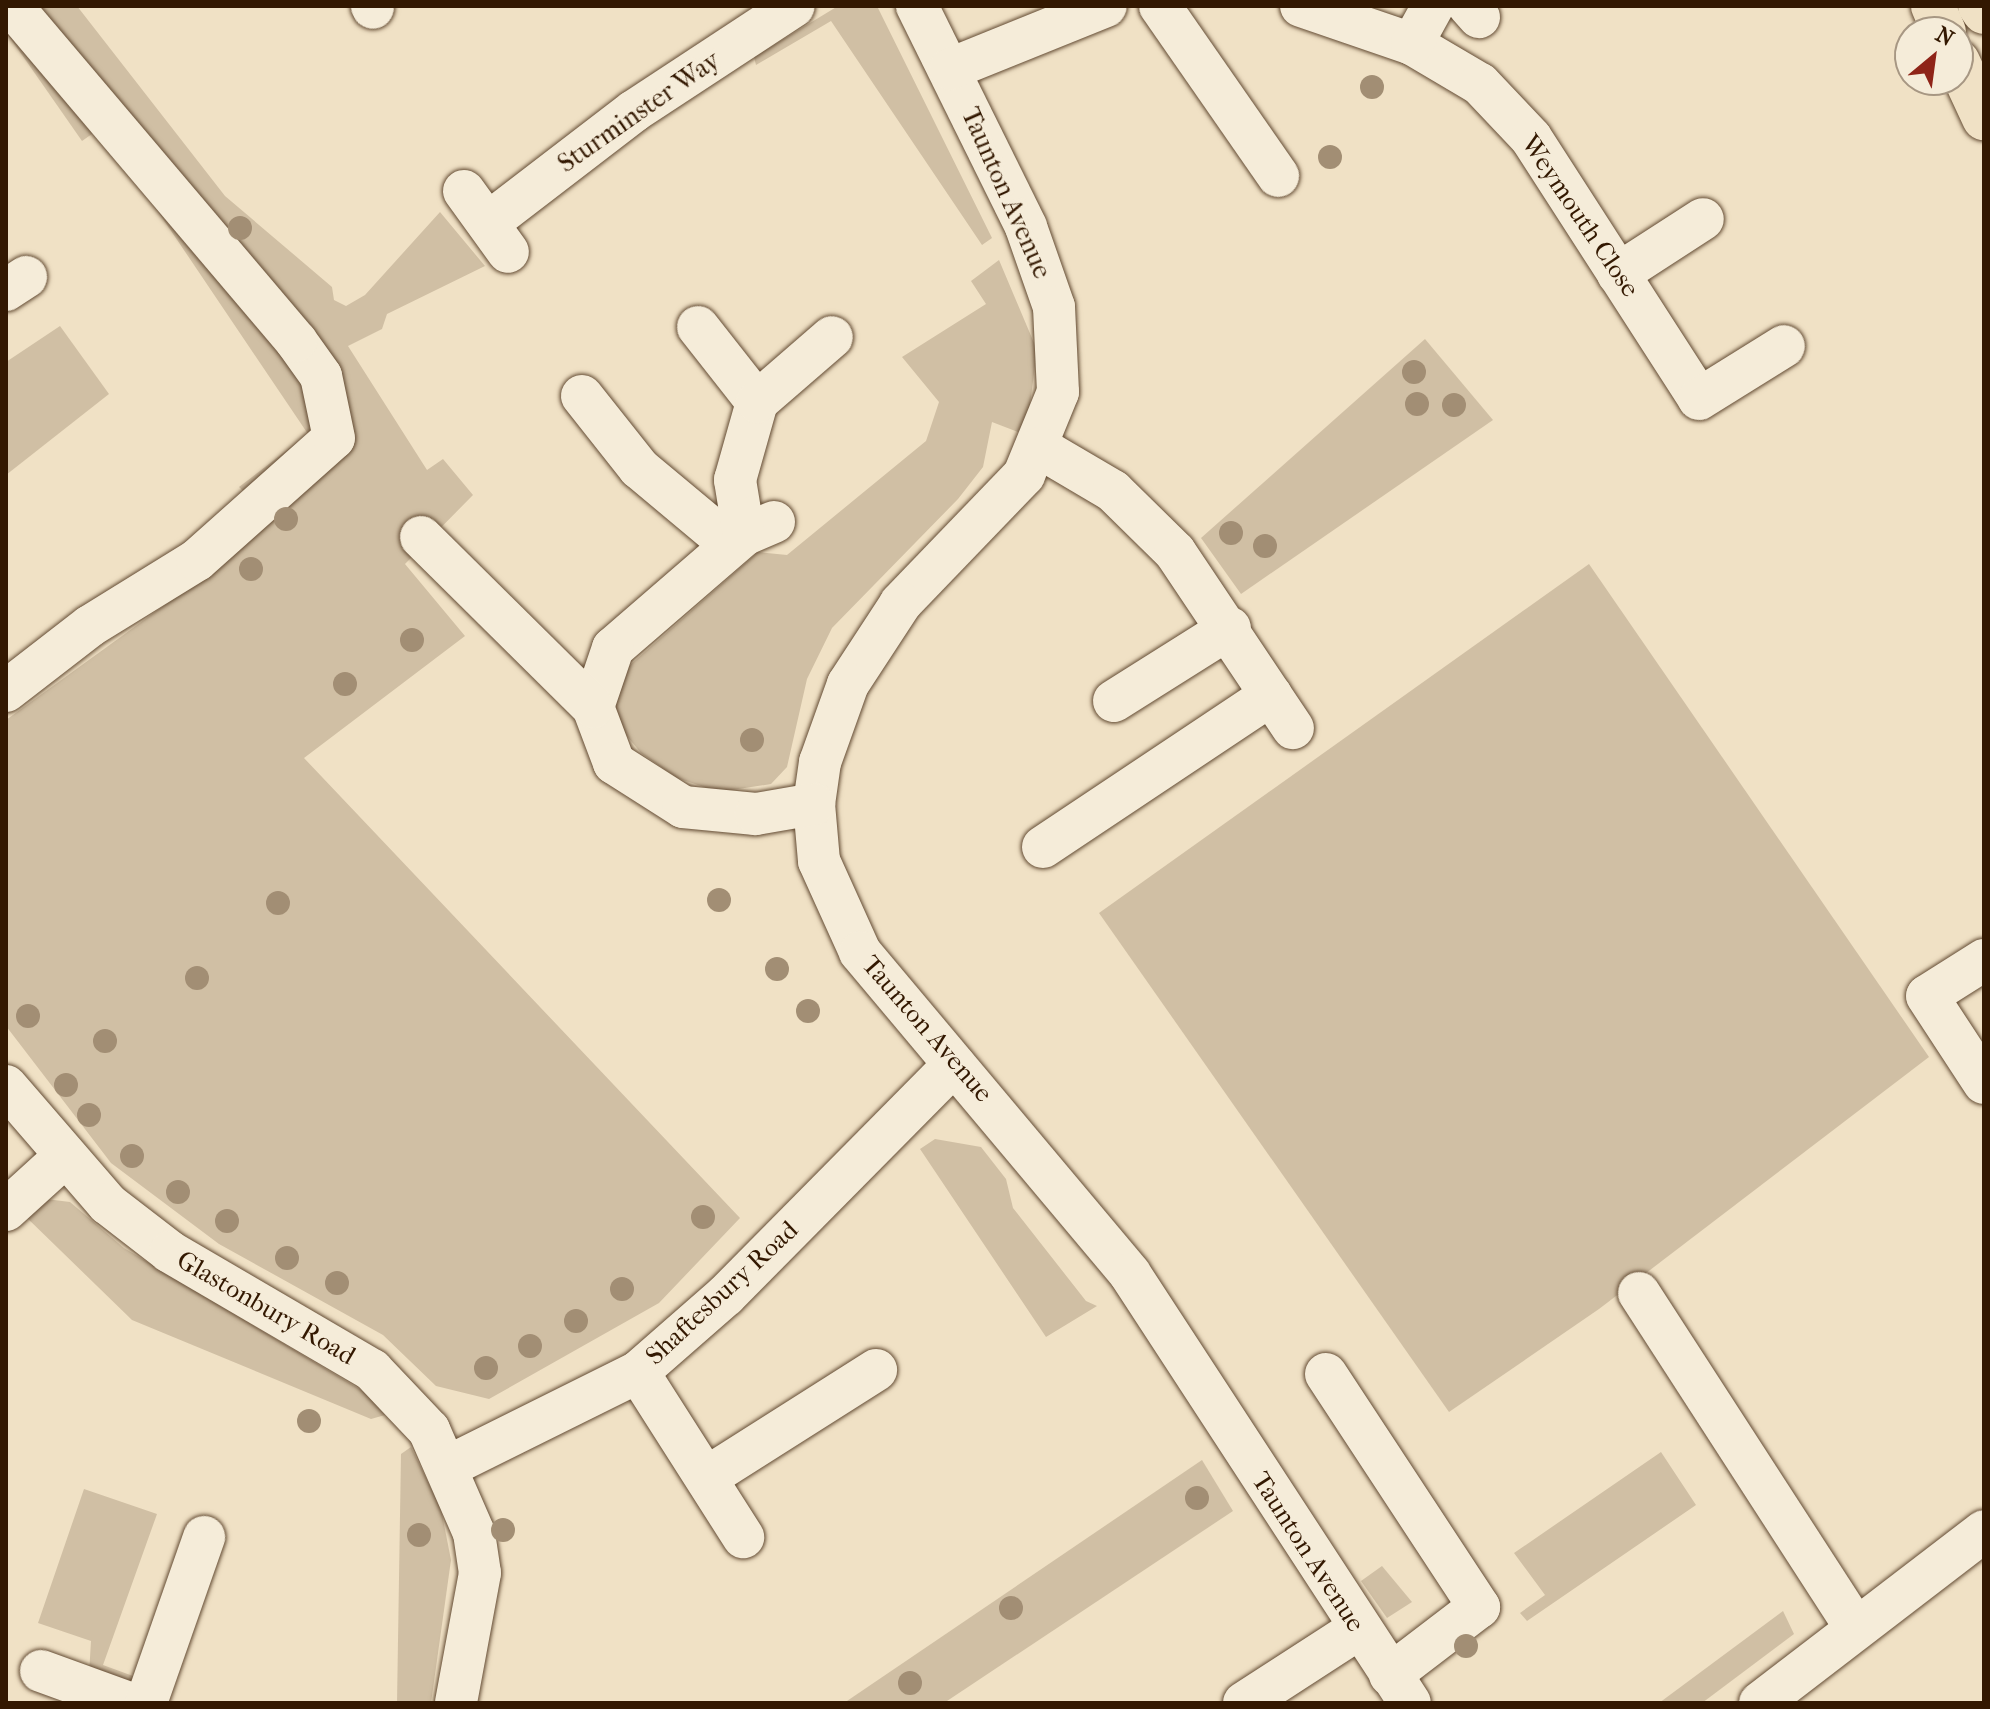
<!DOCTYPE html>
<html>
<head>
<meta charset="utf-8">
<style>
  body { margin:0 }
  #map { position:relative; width:1990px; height:1709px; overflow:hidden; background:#f0e1c5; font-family:"IM FELL French Canon",serif }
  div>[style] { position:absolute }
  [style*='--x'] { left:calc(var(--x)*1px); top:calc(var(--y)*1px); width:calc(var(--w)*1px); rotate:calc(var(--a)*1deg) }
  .green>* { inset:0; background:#d0bfa4 }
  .roads { filter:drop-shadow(0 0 2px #624a32) drop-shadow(0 0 2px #624a32) }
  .minor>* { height:42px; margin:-21px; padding:0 21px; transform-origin:21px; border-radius:21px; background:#f5ecd9 }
  .highway>* { height:44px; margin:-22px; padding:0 22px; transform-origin:22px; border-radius:22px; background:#f0e1c5 }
  .trees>* { width:24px; height:24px; margin:-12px; border-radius:50%; background:#a28e74 }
  span { translate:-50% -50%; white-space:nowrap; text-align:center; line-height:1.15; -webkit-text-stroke:8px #f5ecd9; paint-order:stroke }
  .street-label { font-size:26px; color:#331801 }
  .frame { position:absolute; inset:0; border:8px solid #331801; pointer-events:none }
  .north { position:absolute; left:1894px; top:16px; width:80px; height:80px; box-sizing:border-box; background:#f5ecd9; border:2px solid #a79783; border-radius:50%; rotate:29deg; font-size:22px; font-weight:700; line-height:32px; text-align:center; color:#331801 }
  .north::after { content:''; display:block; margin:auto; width:28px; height:36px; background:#8f2418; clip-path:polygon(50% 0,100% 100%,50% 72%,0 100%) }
</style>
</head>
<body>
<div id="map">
  <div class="green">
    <i style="clip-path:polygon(21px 6px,77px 6px,225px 196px,332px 287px,334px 300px,346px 306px,365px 295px,440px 212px,485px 266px,387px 314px,382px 329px,348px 346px,427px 470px,443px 459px,473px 495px,405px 564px,465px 636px,304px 758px,740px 1218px,659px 1303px,489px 1399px,436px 1386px,383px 1335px,219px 1244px,111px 1163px,6px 1026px,6px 720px,191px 586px,343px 426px)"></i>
    <i style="clip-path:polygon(838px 6px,877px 6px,992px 238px,982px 245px,831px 21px,756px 65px,754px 57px)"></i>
    <i style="clip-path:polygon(6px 14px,102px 127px,82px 141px,6px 32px)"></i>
    <i style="clip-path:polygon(103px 130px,304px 365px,321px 419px,258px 505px,239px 487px,308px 434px)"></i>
    <i style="clip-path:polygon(999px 260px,1037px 350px,1029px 412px,1018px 432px,992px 422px,983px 467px,958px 499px,832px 628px,807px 679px,787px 767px,771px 784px,719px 792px,677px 778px,641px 753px,608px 713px,629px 666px,758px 552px,787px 555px,926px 441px,939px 402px,902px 357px,986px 304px,971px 281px)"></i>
    <i style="clip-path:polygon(60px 326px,109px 394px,6px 475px,6px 362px)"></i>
    <i style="clip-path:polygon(1425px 339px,1493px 420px,1241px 594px,1201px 538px)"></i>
    <i style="clip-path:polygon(1589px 564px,1929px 1057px,1599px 1309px,1449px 1412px,1099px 913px)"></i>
    <i style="clip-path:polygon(935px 1139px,981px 1147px,1006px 1179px,1013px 1208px,1086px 1301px,1097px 1306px,1046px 1337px,920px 1149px)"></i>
    <i style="clip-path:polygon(46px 1199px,70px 1202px,124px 1248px,366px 1393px,385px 1415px,371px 1419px,132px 1320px,24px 1215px)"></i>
    <i style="clip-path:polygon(411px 1447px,441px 1509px,451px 1560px,431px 1703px,397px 1703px,401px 1454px)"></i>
    <i style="clip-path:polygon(1661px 1452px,1696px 1505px,1527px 1621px,1520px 1613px,1545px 1595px,1514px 1553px)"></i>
    <i style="clip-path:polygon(1202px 1460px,1233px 1511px,944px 1703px,844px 1703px)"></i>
    <i style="clip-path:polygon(84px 1489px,157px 1514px,103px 1665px,133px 1676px,129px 1692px,89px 1674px,91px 1641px,38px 1623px)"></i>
    <i style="clip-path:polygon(1382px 1566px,1412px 1602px,1387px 1618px,1361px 1581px)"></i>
    <i style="clip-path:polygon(1783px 1611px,1794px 1634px,1702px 1703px,1659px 1703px)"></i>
  </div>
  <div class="roads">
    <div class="minor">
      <i style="--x:372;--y:6;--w:2;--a:63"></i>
      <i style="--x:917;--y:6;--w:246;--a:63.7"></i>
      <i style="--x:1026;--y:227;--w:85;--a:70.7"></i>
      <i style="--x:1054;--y:307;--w:85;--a:87.3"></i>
      <i style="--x:1058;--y:392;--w:90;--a:112.3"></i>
      <i style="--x:1024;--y:475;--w:178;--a:133.9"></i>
      <i style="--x:901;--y:603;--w:97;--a:123.2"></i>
      <i style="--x:848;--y:684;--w:83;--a:109.7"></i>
      <i style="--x:820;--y:762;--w:42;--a:98.1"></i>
      <i style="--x:814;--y:804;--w:57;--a:85"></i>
      <i style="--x:819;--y:861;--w:100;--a:65.7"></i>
      <i style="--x:860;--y:952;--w:420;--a:50"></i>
      <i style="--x:1130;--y:1274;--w:512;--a:56.87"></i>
      <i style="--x:1160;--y:6;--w:207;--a:55.2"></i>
      <i style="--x:1301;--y:6;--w:117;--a:18.9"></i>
      <i style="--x:1412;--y:44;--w:79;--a:30.5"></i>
      <i style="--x:1480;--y:84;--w:74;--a:46.6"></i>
      <i style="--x:1531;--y:138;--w:310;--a:57.2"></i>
      <i style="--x:1699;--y:399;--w:100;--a:-31.9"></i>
      <i style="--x:1469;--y:6;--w:15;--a:48"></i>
      <i style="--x:1412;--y:44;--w:43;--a:-61.1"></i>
      <i style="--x:950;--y:69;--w:168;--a:-22"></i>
      <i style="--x:464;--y:191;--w:75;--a:54.2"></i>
      <i style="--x:488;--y:223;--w:184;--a:-37.5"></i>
      <i style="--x:634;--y:111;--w:191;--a:-33.3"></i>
      <i style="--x:1618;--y:274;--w:101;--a:-32.9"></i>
      <i style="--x:6;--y:290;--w:24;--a:-33"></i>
      <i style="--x:698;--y:327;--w:95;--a:51.8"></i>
      <i style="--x:582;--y:396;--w:92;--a:51.6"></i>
      <i style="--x:639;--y:468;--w:120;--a:39.9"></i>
      <i style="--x:1040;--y:448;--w:85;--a:30.5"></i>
      <i style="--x:1113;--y:491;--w:87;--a:44.5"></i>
      <i style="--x:1175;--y:552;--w:212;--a:56.2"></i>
      <i style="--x:774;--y:522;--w:33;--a:157"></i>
      <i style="--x:744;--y:535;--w:173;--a:139.2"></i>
      <i style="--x:613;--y:648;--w:62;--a:108.7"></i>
      <i style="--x:593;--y:707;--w:60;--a:69.4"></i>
      <i style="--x:614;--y:763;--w:82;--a:32.5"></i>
      <i style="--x:683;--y:807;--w:73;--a:5.5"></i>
      <i style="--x:756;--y:814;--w:59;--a:-9.8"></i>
      <i style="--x:744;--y:535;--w:56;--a:-99.3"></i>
      <i style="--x:735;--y:480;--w:81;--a:-74.2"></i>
      <i style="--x:757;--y:402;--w:99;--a:-40.9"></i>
      <i style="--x:421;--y:537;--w:242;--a:44.7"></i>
      <i style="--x:6;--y:691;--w:106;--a:-37.7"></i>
      <i style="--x:90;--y:626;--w:126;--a:-31.7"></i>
      <i style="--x:197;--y:560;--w:183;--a:-41.7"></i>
      <i style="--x:334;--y:438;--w:63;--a:-101.8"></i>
      <i style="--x:321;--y:376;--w:43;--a:-125.5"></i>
      <i style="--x:296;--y:341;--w:439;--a:-130.3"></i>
      <i style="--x:1114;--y:701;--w:137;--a:-32.2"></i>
      <i style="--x:1043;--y:847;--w:274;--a:-33.7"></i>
      <i style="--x:1984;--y:960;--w:67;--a:147.7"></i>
      <i style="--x:1927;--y:996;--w:104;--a:56.8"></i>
      <i style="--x:6;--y:1086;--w:156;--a:49.2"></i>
      <i style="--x:108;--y:1204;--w:78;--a:37.7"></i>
      <i style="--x:170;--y:1252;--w:234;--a:30.3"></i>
      <i style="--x:372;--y:1370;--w:83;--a:46.5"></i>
      <i style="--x:429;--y:1430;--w:112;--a:66.4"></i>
      <i style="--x:474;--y:1533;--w:40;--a:81.5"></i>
      <i style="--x:480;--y:1573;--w:132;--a:100.5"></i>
      <i style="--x:6;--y:1210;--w:76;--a:-42.3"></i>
      <i style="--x:1639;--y:1293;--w:399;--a:57.1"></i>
      <i style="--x:638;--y:1372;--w:196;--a:57.5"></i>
      <i style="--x:1326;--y:1374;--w:279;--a:56.7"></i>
      <i style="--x:1479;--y:1607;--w:112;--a:142.6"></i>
      <i style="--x:449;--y:1466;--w:211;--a:-26.4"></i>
      <i style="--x:638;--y:1372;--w:117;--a:-41.2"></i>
      <i style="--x:726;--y:1295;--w:324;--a:-45.3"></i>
      <i style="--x:709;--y:1476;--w:198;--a:-32.4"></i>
      <i style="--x:41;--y:1671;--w:94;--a:20"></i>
      <i style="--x:146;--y:1703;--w:176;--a:-70.7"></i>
      <i style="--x:1244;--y:1703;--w:135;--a:-32.9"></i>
      <i style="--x:1760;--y:1703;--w:282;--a:-37.5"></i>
    </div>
    <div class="highway">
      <i style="--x:1933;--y:6;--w:28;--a:67"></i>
      <i style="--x:1980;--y:6;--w:7;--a:56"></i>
      <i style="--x:1958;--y:62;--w:62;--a:65.1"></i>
    </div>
  </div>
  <div class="trees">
    <i style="left:1372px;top:87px"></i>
    <i style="left:1330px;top:157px"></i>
    <i style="left:240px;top:228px"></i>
    <i style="left:1414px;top:372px"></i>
    <i style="left:1417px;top:404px"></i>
    <i style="left:1454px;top:405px"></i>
    <i style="left:286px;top:519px"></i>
    <i style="left:1231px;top:533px"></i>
    <i style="left:1265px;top:546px"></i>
    <i style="left:251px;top:569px"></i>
    <i style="left:412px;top:640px"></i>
    <i style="left:345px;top:684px"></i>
    <i style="left:752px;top:740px"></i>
    <i style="left:719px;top:900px"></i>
    <i style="left:278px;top:903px"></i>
    <i style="left:777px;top:969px"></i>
    <i style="left:197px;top:978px"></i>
    <i style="left:808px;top:1011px"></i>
    <i style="left:28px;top:1016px"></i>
    <i style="left:105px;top:1041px"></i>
    <i style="left:66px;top:1085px"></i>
    <i style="left:89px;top:1115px"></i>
    <i style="left:132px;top:1156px"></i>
    <i style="left:178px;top:1192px"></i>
    <i style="left:703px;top:1217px"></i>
    <i style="left:227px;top:1221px"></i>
    <i style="left:287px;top:1258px"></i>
    <i style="left:337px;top:1283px"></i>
    <i style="left:622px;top:1289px"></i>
    <i style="left:576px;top:1321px"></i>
    <i style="left:530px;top:1346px"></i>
    <i style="left:486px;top:1368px"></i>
    <i style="left:309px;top:1421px"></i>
    <i style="left:1197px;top:1498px"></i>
    <i style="left:503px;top:1530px"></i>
    <i style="left:419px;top:1535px"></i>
    <i style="left:1011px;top:1608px"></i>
    <i style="left:1466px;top:1646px"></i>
    <i style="left:910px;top:1683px"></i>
  </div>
  <div class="street-label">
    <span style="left:639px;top:112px;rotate:-35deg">Sturminster Way</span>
    <span style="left:1006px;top:193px;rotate:66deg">Taunton Avenue</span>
    <span style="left:1580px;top:216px;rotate:56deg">Weymouth Close</span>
    <span style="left:927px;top:1029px;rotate:49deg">Taunton Avenue</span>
    <span style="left:722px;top:1293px;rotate:-43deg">Shaftesbury Road</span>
    <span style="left:266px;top:1308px;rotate:30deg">Glastonbury Road</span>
    <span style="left:1308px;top:1552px;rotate:57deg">Taunton Avenue</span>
  </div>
  <div class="frame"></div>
  <div class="north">N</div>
</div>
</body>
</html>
